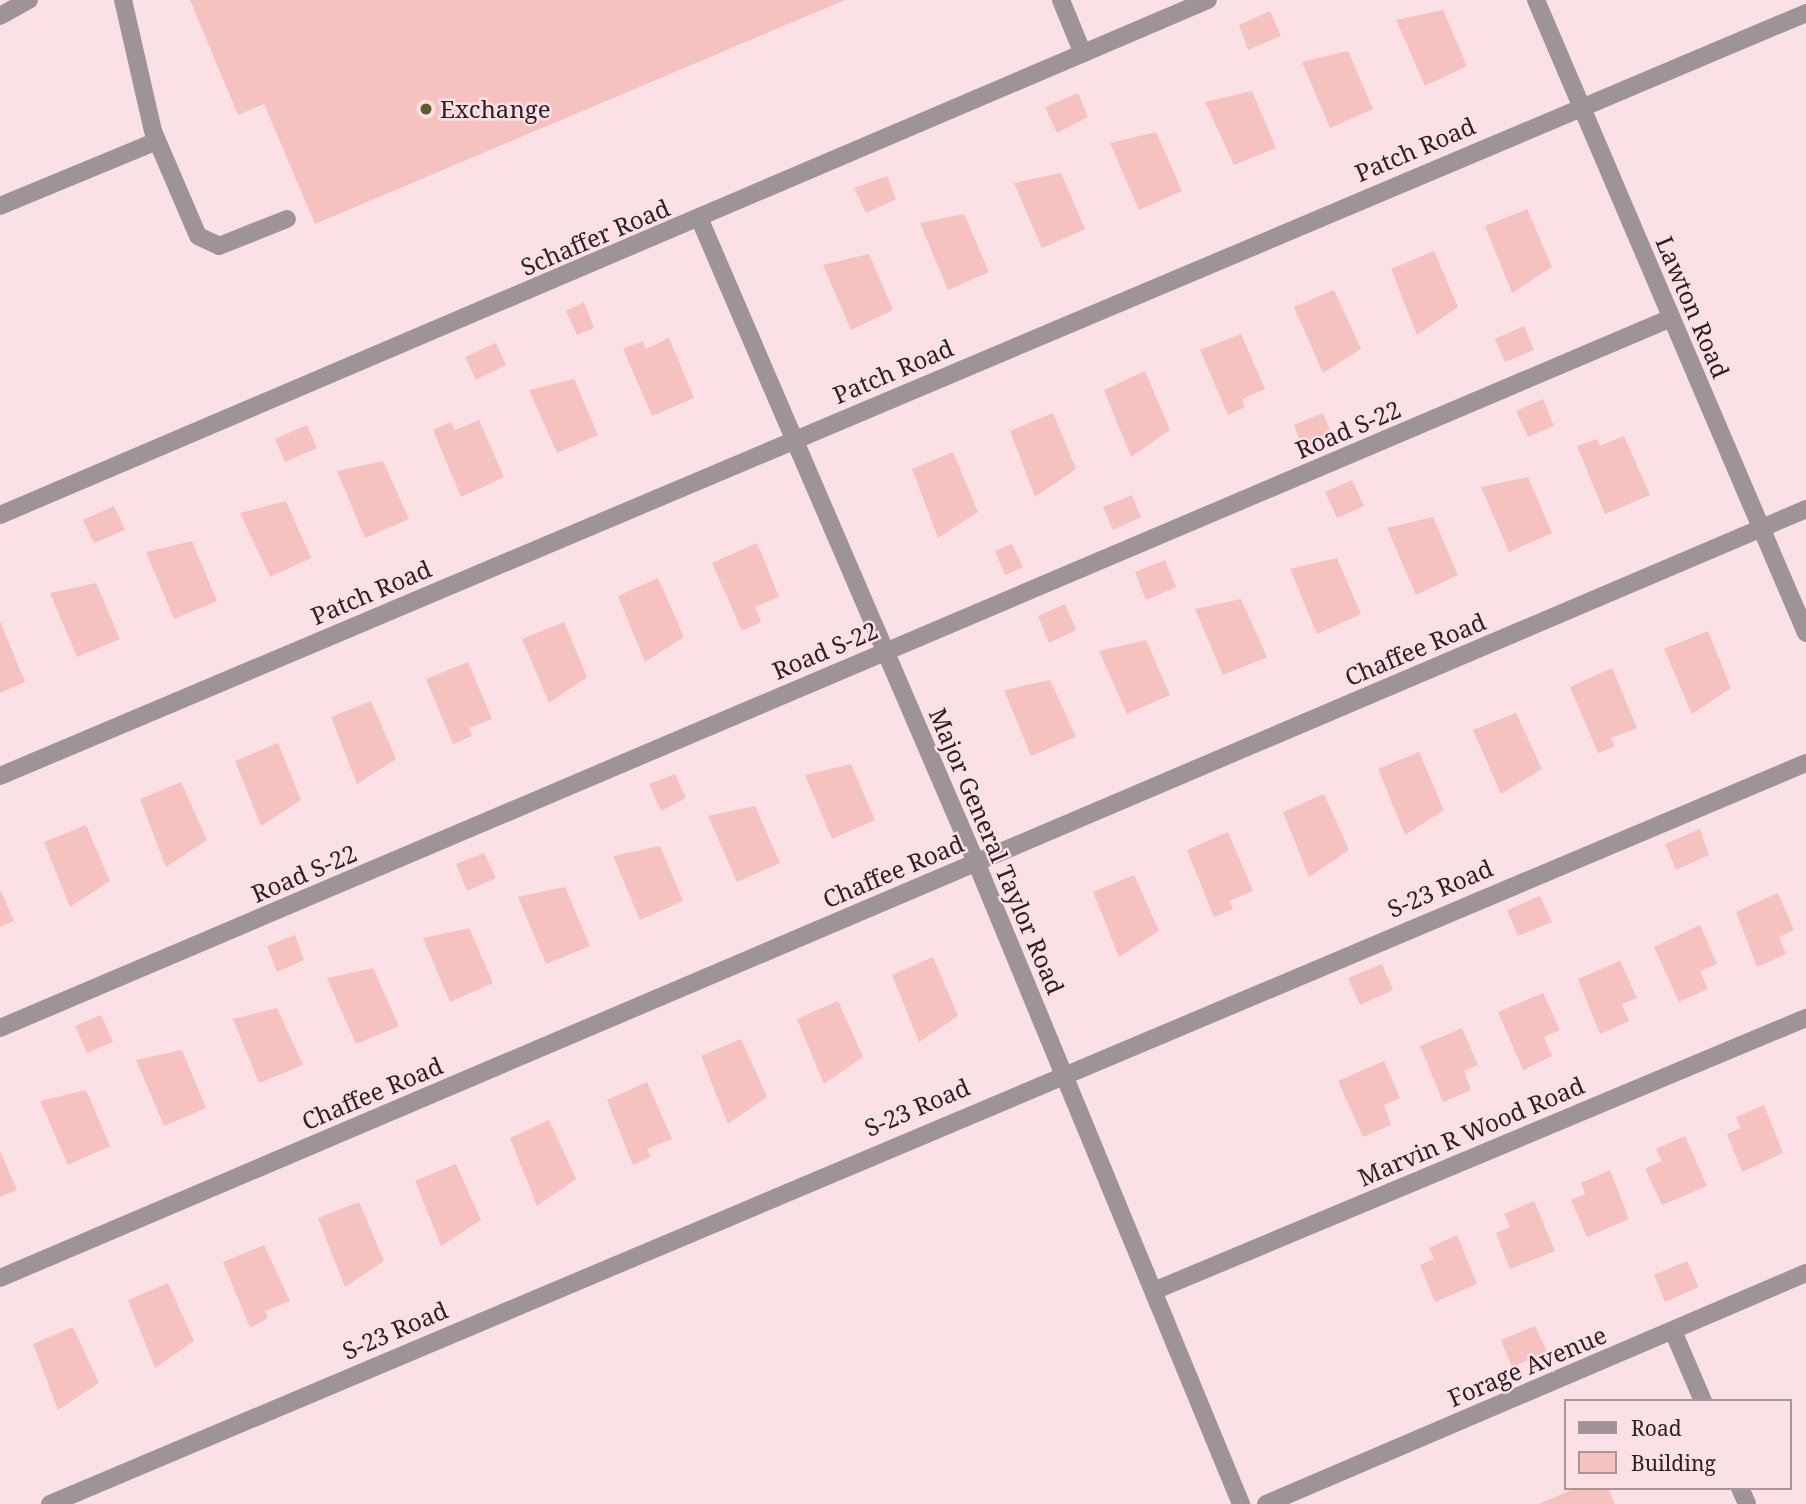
<!DOCTYPE html>
<html>
<head>
<meta charset="utf-8">
<style>
  body { margin:0 }
  #map { position:relative; width:1806px; height:1504px; overflow:hidden; background:#fbe0e6; font-family:"Noto Serif",serif }
  div>[style] { position:absolute }
  [style*='--x'] { left:calc(var(--x)*1px); top:calc(var(--y)*1px); width:calc(var(--w)*1px); rotate:calc(var(--a)*1deg) }
  .building>* { inset:0; background:#f6c2bf }
  .minor>* { height:18px; margin:-9px; padding:0 9px; transform-origin:9px; border-radius:9px; background:#9f939a }
  .dots>* { width:19px; height:19px; translate:-50% -50%; box-sizing:border-box; border:4px solid #fbe0e6; border-radius:50% }
  span { translate:-50% -50%; white-space:nowrap; text-align:center; line-height:1.15; -webkit-text-stroke:5px #fbe0e6; paint-order:stroke }
  .poi-label { font-size:24px; color:#2e2124 }
  .left { translate:0 -50%; text-align:left }
  .street-label { font-size:24px; color:#2e2124 }
  .legend { position:absolute; left:1564px; top:1399px; width:228px; height:91px; box-sizing:border-box; background:#fbe0e6; border:2px solid #a99498; margin:0; padding:9px 12px; list-style:none; font-size:21px; color:#2e2124 }
  .legend li { display:flex; align-items:center; gap:14px; height:35px }
  .legend b { width:35px; border:2px solid #a99498 }
</style>
</head>
<body>
<div id="map">
  <div class="building">
    <i style="clip-path:polygon(190px 0,845px 0,315px 224px,264px 104px,238px 115px)"></i>
    <i style="clip-path:polygon(1443px 10px,1467px 66px,1425px 86px,1396px 20px)"></i>
    <i style="clip-path:polygon(1270px 11px,1281px 36px,1248px 50px,1239px 25px)"></i>
    <i style="clip-path:polygon(1348px 51px,1373px 109px,1330px 128px,1302px 62px)"></i>
    <i style="clip-path:polygon(1252px 91px,1276px 148px,1234px 165px,1205px 102px)"></i>
    <i style="clip-path:polygon(1078px 93px,1088px 117px,1057px 133px,1045px 107px)"></i>
    <i style="clip-path:polygon(1156px 132px,1182px 191px,1139px 210px,1110px 143px)"></i>
    <i style="clip-path:polygon(1061px 173px,1085px 229px,1042px 248px,1014px 183px)"></i>
    <i style="clip-path:polygon(887px 176px,896px 199px,866px 213px,854px 188px)"></i>
    <i style="clip-path:polygon(1527px 209px,1552px 267px,1512px 293px,1485px 226px)"></i>
    <i style="clip-path:polygon(964px 214px,989px 272px,948px 290px,920px 223px)"></i>
    <i style="clip-path:polygon(1434px 251px,1458px 307px,1417px 335px,1391px 269px)"></i>
    <i style="clip-path:polygon(869px 254px,893px 310px,851px 330px,823px 265px)"></i>
    <i style="clip-path:polygon(1334px 290px,1361px 349px,1323px 373px,1294px 307px)"></i>
    <i style="clip-path:polygon(584px 302px,594px 328px,577px 335px,566px 311px)"></i>
    <i style="clip-path:polygon(1524px 326px,1534px 350px,1505px 362px,1495px 339px)"></i>
    <i style="clip-path:polygon(1241px 334px,1265px 389px,1242px 399px,1245px 407px,1228px 415px,1200px 350px)"></i>
    <i style="clip-path:polygon(669px 338px,694px 398px,652px 416px,623px 349px,643px 341px,646px 349px)"></i>
    <i style="clip-path:polygon(496px 343px,506px 365px,476px 380px,465px 357px)"></i>
    <i style="clip-path:polygon(1145px 371px,1170px 430px,1131px 457px,1104px 390px)"></i>
    <i style="clip-path:polygon(574px 379px,598px 435px,557px 453px,529px 390px)"></i>
    <i style="clip-path:polygon(1543px 399px,1554px 426px,1528px 437px,1516px 411px)"></i>
    <i style="clip-path:polygon(1053px 413px,1076px 469px,1035px 497px,1010px 431px)"></i>
    <i style="clip-path:polygon(1323px 413px,1333px 437px,1303px 449px,1294px 425px)"></i>
    <i style="clip-path:polygon(479px 420px,504px 477px,461px 497px,433px 430px,451px 422px,455px 430px)"></i>
    <i style="clip-path:polygon(307px 425px,317px 448px,285px 462px,275px 439px)"></i>
    <i style="clip-path:polygon(1624px 436px,1650px 495px,1605px 514px,1577px 446px,1597px 439px,1600px 446px)"></i>
    <i style="clip-path:polygon(953px 452px,978px 512px,938px 538px,912px 469px)"></i>
    <i style="clip-path:polygon(383px 461px,409px 519px,365px 538px,337px 471px)"></i>
    <i style="clip-path:polygon(1528px 477px,1552px 533px,1509px 552px,1481px 487px)"></i>
    <i style="clip-path:polygon(1352px 480px,1364px 506px,1337px 518px,1325px 492px)"></i>
    <i style="clip-path:polygon(1132px 495px,1141px 517px,1113px 530px,1103px 507px)"></i>
    <i style="clip-path:polygon(286px 501px,311px 558px,270px 577px,240px 513px)"></i>
    <i style="clip-path:polygon(114px 506px,125px 530px,94px 543px,83px 520px)"></i>
    <i style="clip-path:polygon(1433px 517px,1458px 575px,1416px 595px,1387px 528px)"></i>
    <i style="clip-path:polygon(192px 541px,217px 601px,174px 619px,146px 552px)"></i>
    <i style="clip-path:polygon(757px 543px,779px 597px,755px 607px,761px 622px,742px 631px,712px 563px)"></i>
    <i style="clip-path:polygon(1012px 544px,1023px 567px,1005px 575px,995px 551px)"></i>
    <i style="clip-path:polygon(1337px 558px,1361px 614px,1317px 634px,1290px 569px)"></i>
    <i style="clip-path:polygon(1165px 560px,1176px 587px,1146px 600px,1135px 572px)"></i>
    <i style="clip-path:polygon(658px 578px,684px 637px,645px 662px,618px 596px)"></i>
    <i style="clip-path:polygon(96px 583px,120px 639px,77px 657px,50px 593px)"></i>
    <i style="clip-path:polygon(1241px 599px,1267px 657px,1223px 675px,1195px 609px)"></i>
    <i style="clip-path:polygon(1065px 604px,1076px 630px,1049px 643px,1038px 616px)"></i>
    <i style="clip-path:polygon(0 621px,25px 682px,0 693px)"></i>
    <i style="clip-path:polygon(564px 622px,587px 677px,549px 703px,522px 639px)"></i>
    <i style="clip-path:polygon(1708px 631px,1731px 688px,1692px 714px,1664px 649px)"></i>
    <i style="clip-path:polygon(1146px 640px,1170px 695px,1127px 714px,1099px 651px)"></i>
    <i style="clip-path:polygon(468px 662px,492px 719px,469px 728px,472px 736px,453px 744px,426px 679px)"></i>
    <i style="clip-path:polygon(1612px 668px,1637px 728px,1611px 738px,1615px 746px,1598px 753px,1570px 687px)"></i>
    <i style="clip-path:polygon(1050px 680px,1076px 737px,1031px 756px,1004px 690px)"></i>
    <i style="clip-path:polygon(371px 701px,396px 759px,357px 784px,331px 717px)"></i>
    <i style="clip-path:polygon(1516px 713px,1542px 769px,1501px 794px,1473px 730px)"></i>
    <i style="clip-path:polygon(278px 743px,301px 800px,261px 826px,235px 761px)"></i>
    <i style="clip-path:polygon(1419px 752px,1444px 810px,1405px 835px,1378px 769px)"></i>
    <i style="clip-path:polygon(851px 764px,875px 820px,832px 839px,805px 775px)"></i>
    <i style="clip-path:polygon(675px 774px,686px 798px,661px 811px,649px 784px)"></i>
    <i style="clip-path:polygon(181px 782px,207px 840px,166px 867px,140px 799px)"></i>
    <i style="clip-path:polygon(1324px 794px,1349px 850px,1309px 877px,1283px 812px)"></i>
    <i style="clip-path:polygon(755px 806px,780px 863px,737px 882px,708px 816px)"></i>
    <i style="clip-path:polygon(86px 825px,110px 881px,70px 907px,44px 842px)"></i>
    <i style="clip-path:polygon(1700px 829px,1709px 855px,1676px 870px,1665px 844px)"></i>
    <i style="clip-path:polygon(1228px 832px,1253px 891px,1229px 901px,1233px 909px,1214px 917px,1187px 850px)"></i>
    <i style="clip-path:polygon(660px 846px,683px 901px,640px 920px,613px 856px)"></i>
    <i style="clip-path:polygon(484px 853px,496px 878px,467px 891px,456px 864px)"></i>
    <i style="clip-path:polygon(1134px 875px,1159px 931px,1119px 957px,1093px 892px)"></i>
    <i style="clip-path:polygon(565px 887px,590px 946px,546px 964px,518px 897px)"></i>
    <i style="clip-path:polygon(0 889px,14px 921px,0 927px)"></i>
    <i style="clip-path:polygon(1778px 893px,1794px 930px,1779px 937px,1786px 954px,1757px 967px,1736px 912px)"></i>
    <i style="clip-path:polygon(1540px 896px,1552px 922px,1518px 936px,1507px 910px)"></i>
    <i style="clip-path:polygon(1700px 925px,1717px 964px,1700px 971px,1708px 989px,1679px 1002px,1654px 947px)"></i>
    <i style="clip-path:polygon(469px 928px,493px 983px,450px 1002px,423px 938px)"></i>
    <i style="clip-path:polygon(295px 935px,304px 960px,277px 972px,267px 946px)"></i>
    <i style="clip-path:polygon(933px 957px,958px 1016px,919px 1042px,892px 975px)"></i>
    <i style="clip-path:polygon(1620px 961px,1637px 998px,1622px 1004px,1629px 1021px,1600px 1034px,1578px 979px)"></i>
    <i style="clip-path:polygon(1382px 964px,1393px 990px,1360px 1005px,1348px 978px)"></i>
    <i style="clip-path:polygon(373px 968px,399px 1026px,356px 1044px,327px 978px)"></i>
    <i style="clip-path:polygon(1543px 993px,1560px 1030px,1544px 1037px,1552px 1056px,1523px 1070px,1498px 1012px)"></i>
    <i style="clip-path:polygon(838px 1001px,863px 1057px,824px 1084px,797px 1019px)"></i>
    <i style="clip-path:polygon(277px 1008px,303px 1065px,259px 1083px,233px 1019px)"></i>
    <i style="clip-path:polygon(101px 1015px,113px 1042px,87px 1053px,75px 1026px)"></i>
    <i style="clip-path:polygon(1462px 1028px,1478px 1065px,1464px 1071px,1471px 1090px,1443px 1102px,1420px 1046px)"></i>
    <i style="clip-path:polygon(741px 1039px,767px 1097px,728px 1124px,701px 1056px)"></i>
    <i style="clip-path:polygon(182px 1050px,206px 1108px,164px 1126px,136px 1060px)"></i>
    <i style="clip-path:polygon(1384px 1061px,1400px 1098px,1384px 1105px,1391px 1125px,1363px 1137px,1338px 1081px)"></i>
    <i style="clip-path:polygon(647px 1082px,672px 1139px,647px 1149px,651px 1157px,633px 1165px,607px 1100px)"></i>
    <i style="clip-path:polygon(86px 1090px,110px 1146px,68px 1165px,40px 1101px)"></i>
    <i style="clip-path:polygon(1764px 1105px,1783px 1153px,1742px 1172px,1727px 1134px,1741px 1128px,1736px 1117px)"></i>
    <i style="clip-path:polygon(549px 1120px,576px 1179px,537px 1206px,510px 1138px)"></i>
    <i style="clip-path:polygon(1685px 1136px,1707px 1186px,1662px 1205px,1645px 1169px,1662px 1161px,1656px 1149px)"></i>
    <i style="clip-path:polygon(0 1151px,17px 1190px,0 1197px)"></i>
    <i style="clip-path:polygon(456px 1164px,481px 1220px,441px 1246px,415px 1181px)"></i>
    <i style="clip-path:polygon(1610px 1170px,1629px 1219px,1587px 1237px,1571px 1200px,1585px 1194px,1581px 1183px)"></i>
    <i style="clip-path:polygon(1534px 1201px,1555px 1251px,1510px 1269px,1496px 1233px,1510px 1227px,1504px 1214px)"></i>
    <i style="clip-path:polygon(359px 1202px,384px 1261px,345px 1287px,318px 1218px)"></i>
    <i style="clip-path:polygon(1457px 1235px,1477px 1284px,1435px 1302px,1420px 1265px,1434px 1259px,1429px 1248px)"></i>
    <i style="clip-path:polygon(264px 1245px,290px 1301px,265px 1311px,268px 1318px,250px 1328px,223px 1262px)"></i>
    <i style="clip-path:polygon(1687px 1261px,1699px 1287px,1665px 1302px,1654px 1275px)"></i>
    <i style="clip-path:polygon(168px 1283px,194px 1341px,155px 1368px,128px 1300px)"></i>
    <i style="clip-path:polygon(1535px 1326px,1547px 1352px,1512px 1367px,1501px 1340px)"></i>
    <i style="clip-path:polygon(73px 1327px,99px 1383px,58px 1410px,33px 1344px)"></i>
    <i style="clip-path:polygon(1576px 1488px,1608px 1488px,1615px 1504px,1539px 1504px)"></i>
  </div>
  <div class="minor">
    <i style="--x:123;--y:0;--w:134;--a:77.1"></i>
    <i style="--x:153;--y:131;--w:114;--a:66.8"></i>
    <i style="--x:198;--y:236;--w:23;--a:25"></i>
    <i style="--x:219;--y:246;--w:73;--a:-21.7"></i>
    <i style="--x:1061;--y:0;--w:58;--a:67.8"></i>
    <i style="--x:1536;--y:0;--w:688;--a:66.9"></i>
    <i style="--x:0;--y:16;--w:33;--a:-29"></i>
    <i style="--x:0;--y:206;--w:170;--a:-22.5"></i>
    <i style="--x:700;--y:220;--w:699;--a:66.74"></i>
    <i style="--x:976;--y:862;--w:695;--a:67.57"></i>
    <i style="--x:0;--y:515;--w:1313;--a:-23.09"></i>
    <i style="--x:0;--y:776;--w:1961;--a:-22.9"></i>
    <i style="--x:0;--y:1028;--w:1816;--a:-23.02"></i>
    <i style="--x:0;--y:1278;--w:1963;--a:-23.06"></i>
    <i style="--x:1156;--y:1290;--w:705;--a:-22.71"></i>
    <i style="--x:1673;--y:1331;--w:76;--a:66.8"></i>
    <i style="--x:1740;--y:1488;--w:17;--a:66"></i>
    <i style="--x:50;--y:1504;--w:1906;--a:-22.88"></i>
    <i style="--x:1266;--y:1504;--w:587;--a:-23.16"></i>
  </div>
  <div class="dots">
    <i style="left:426px;top:109px;background:#5f5d2a"></i>
  </div>
  <div class="poi-label">
    <span class="left" style="left:440px;top:109px">Exchange</span>
  </div>
  <div class="street-label">
    <span style="left:1415px;top:149px;rotate:-23deg">Patch Road</span>
    <span style="left:595px;top:237px;rotate:-23deg">Schaffer Road</span>
    <span style="left:1693px;top:307px;rotate:67deg">Lawton Road</span>
    <span style="left:893px;top:371px;rotate:-23deg">Patch Road</span>
    <span style="left:1348px;top:429px;rotate:-23deg">Road S-22</span>
    <span style="left:371px;top:592px;rotate:-23deg">Patch Road</span>
    <span style="left:1415px;top:649px;rotate:-23deg">Chaffee Road</span>
    <span style="left:825px;top:650px;rotate:-23deg">Road S-22</span>
    <span style="left:997px;top:851px;rotate:67deg">Major General Taylor Road</span>
    <span style="left:893px;top:871px;rotate:-23deg">Chaffee Road</span>
    <span style="left:304px;top:873px;rotate:-23deg">Road S-22</span>
    <span style="left:1440px;top:888px;rotate:-23deg">S-23 Road</span>
    <span style="left:372px;top:1093px;rotate:-23deg">Chaffee Road</span>
    <span style="left:917px;top:1107px;rotate:-23deg">S-23 Road</span>
    <span style="left:1471px;top:1131px;rotate:-23deg">Marvin R Wood Road</span>
    <span style="left:395px;top:1330px;rotate:-23deg">S-23 Road</span>
    <span style="left:1527px;top:1366px;rotate:-23deg">Forage Avenue</span>
  </div>
  <ul class="legend">
  <li><b style="height:9px;background:#9f939a"></b>Road</li>
  <li><b style="height:19px;background:#f6c2bf"></b>Building</li>
  </ul>
</div>
</body>
</html>
